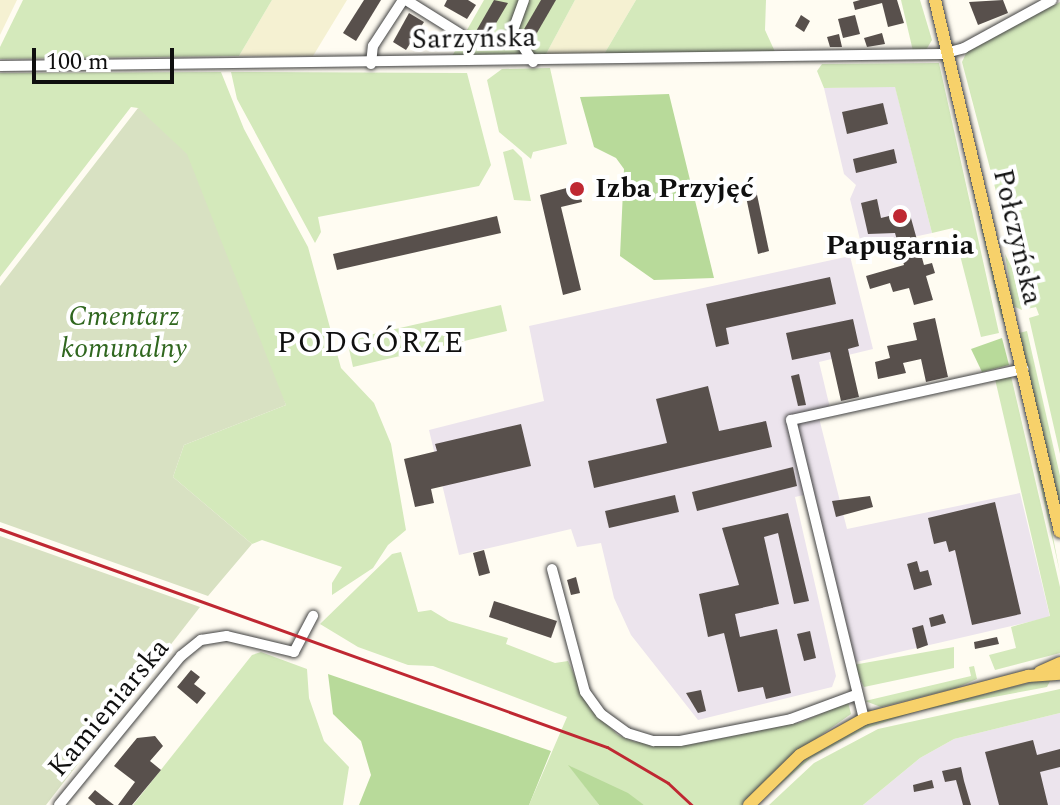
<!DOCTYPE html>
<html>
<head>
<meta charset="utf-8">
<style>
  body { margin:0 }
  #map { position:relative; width:1060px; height:805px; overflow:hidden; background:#fffcf2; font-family:Spectral,serif }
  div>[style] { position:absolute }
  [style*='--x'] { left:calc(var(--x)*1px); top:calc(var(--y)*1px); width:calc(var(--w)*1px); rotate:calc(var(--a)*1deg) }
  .industrial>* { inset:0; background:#ece4ed }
  .farmland>* { inset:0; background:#f5f1d2 }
  .green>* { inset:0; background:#d4e9bb }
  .forest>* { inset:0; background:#b8da9a }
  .cemetery>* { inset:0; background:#d8e1c2 }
  .building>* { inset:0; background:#58504c }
  .roads { filter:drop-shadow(0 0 2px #424242) drop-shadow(0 0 2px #424242) }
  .minor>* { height:10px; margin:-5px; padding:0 5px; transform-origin:5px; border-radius:5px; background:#fff }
  .major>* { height:12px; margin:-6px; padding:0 6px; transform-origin:6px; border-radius:6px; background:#f7d16a }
  .rail>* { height:3px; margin:-1.5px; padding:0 1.5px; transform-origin:1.5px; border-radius:1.5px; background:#bf2832 }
  .dots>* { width:22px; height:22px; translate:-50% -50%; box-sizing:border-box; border:4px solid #fff; border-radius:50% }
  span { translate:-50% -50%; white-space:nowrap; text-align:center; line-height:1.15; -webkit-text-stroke:8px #fff; paint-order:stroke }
  .street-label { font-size:28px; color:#0f0f0f }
  .poi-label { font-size:28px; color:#0f0f0f; font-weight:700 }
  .left { translate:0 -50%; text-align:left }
  .park-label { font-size:28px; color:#30671f; font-style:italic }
  .neighbourhood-label { font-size:30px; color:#0f0f0f; letter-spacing:2px }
  .scale { position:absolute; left:32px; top:48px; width:142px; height:36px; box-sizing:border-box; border:4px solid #0f0f0f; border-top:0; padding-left:10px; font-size:24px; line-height:28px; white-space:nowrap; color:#0f0f0f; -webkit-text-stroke:6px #fff; paint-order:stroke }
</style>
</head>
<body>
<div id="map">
  <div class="industrial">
    <i style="clip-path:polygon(895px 86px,932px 233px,862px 248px,850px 199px,856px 185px,844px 174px,824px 88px)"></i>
    <i style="clip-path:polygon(850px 256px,873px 349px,819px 362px,830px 408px,817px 410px,847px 529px,1020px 493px,1050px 617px,856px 662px,813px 493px,795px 497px,836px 676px,832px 687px,698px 720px,631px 635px,614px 598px,601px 543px,577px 547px,571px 529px,459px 555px,429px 430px,544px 401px,529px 326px)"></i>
    <i style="clip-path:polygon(1060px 713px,1060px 805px,863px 805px,920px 758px,954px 739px)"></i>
  </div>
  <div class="farmland">
    <i style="clip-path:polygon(0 0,17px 0,0 35px)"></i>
    <i style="clip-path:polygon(272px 0,347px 0,313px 56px,239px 56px)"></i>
    <i style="clip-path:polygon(575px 0,636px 0,603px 56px,545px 56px)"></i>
  </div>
  <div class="green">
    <i style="clip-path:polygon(23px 0,272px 0,239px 56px,0 59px,0 47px)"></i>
    <i style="clip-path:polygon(484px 0,575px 0,545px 56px,451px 58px)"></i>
    <i style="clip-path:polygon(636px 0,766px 0,765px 30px,776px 54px,603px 56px)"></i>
    <i style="clip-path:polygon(901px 0,920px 0,932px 40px,926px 50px,913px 51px)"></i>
    <i style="clip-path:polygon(1060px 2px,1060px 454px,1029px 318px,1039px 315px,1036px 307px,1027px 309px,962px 62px,968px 49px)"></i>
    <i style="clip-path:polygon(939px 63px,999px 333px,981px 337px,953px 228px,932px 233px,895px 87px,824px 88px,817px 71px,822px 64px)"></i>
    <i style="clip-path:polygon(550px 68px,567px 144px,533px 152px,531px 159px,499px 132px,487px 80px,502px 69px)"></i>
    <i style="clip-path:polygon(947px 71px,1007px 330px,1000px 313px)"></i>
    <i style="clip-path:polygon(221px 72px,244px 129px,308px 247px,341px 368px,374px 403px,391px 444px,406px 530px,388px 545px,373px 568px,332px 595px,332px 583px,342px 567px,262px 540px,252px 544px,173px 477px,184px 445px,286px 405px,138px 108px,131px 107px,0 277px,0 73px)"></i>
    <i style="clip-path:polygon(231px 72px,467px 73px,491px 165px,479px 186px,318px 217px,321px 232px,315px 243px,237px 99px)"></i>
    <i style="clip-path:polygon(513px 149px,522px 158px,531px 201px,514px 200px,503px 152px)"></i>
    <i style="clip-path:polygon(1005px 254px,1012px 268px,1022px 310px,1013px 306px)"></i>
    <i style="clip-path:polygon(501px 305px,507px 331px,353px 367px,347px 340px)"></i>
    <i style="clip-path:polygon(1027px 331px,1060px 476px,1060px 511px,1019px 333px)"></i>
    <i style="clip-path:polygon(1011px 376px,1060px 587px,1060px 653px,995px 670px,989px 655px,1016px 648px,1011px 627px,1050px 616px,995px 379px)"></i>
    <i style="clip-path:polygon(1034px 457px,1041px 475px,1060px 573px)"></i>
    <i style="clip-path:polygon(401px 552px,418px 612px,431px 610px,449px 621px,508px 638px,506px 644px,555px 663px,568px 661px,590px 709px,618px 735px,635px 742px,688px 745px,802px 722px,848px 702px,851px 714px,787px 759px,742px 805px,644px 805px,570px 766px,599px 805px,529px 805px,567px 717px,433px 666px,408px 665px,358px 647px,320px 624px,392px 554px)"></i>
    <i style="clip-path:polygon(954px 647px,954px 668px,864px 687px,853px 665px)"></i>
    <i style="clip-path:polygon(261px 652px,307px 669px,309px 698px,324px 741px,349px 767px,343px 805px,133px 805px,252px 655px)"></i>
    <i style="clip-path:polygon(974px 666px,977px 679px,956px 688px,881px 707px,865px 701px,971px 676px,969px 667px)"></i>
    <i style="clip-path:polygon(1052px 677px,1047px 687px,918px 711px,864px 729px,811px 758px,756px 805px,800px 762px,862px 725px)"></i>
    <i style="clip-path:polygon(1060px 689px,1060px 713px,954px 739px,920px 758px,863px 805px,769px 805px,814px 763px,878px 729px)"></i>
  </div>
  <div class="forest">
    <i style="clip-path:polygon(669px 94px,714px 278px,654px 280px,620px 256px,624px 169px,616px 158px,594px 147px,580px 97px)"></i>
    <i style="clip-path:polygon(1002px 338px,1009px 365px,982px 372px,971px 349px)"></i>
    <i style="clip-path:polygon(328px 674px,551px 751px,529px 805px,359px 805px,371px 775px,361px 741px,333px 714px)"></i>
    <i style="clip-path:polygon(568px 765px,628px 793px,644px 805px,599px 805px)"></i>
  </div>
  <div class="cemetery">
    <i style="clip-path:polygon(138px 108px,187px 154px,286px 405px,184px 445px,173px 477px,252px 544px,208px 596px,0 522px,0 286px)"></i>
    <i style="clip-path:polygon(0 536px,200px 607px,46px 805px,0 805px)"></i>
  </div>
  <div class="building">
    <i style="clip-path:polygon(364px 0,381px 0,356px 41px,343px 33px)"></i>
    <i style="clip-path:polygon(447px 0,468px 0,476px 5px,467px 19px,444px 6px)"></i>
    <i style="clip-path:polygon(494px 0,508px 3px,482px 47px,471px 40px)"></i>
    <i style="clip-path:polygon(541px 0,556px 0,534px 38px,523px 31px)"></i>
    <i style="clip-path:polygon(860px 0,897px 0,904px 23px,888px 27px,882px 3px,855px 10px,853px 2px)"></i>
    <i style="clip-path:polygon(1003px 0,1008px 13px,978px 25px,969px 2px)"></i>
    <i style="clip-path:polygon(409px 13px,424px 22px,406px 50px,393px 42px)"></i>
    <i style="clip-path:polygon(801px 15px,810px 21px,804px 32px,795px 26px)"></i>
    <i style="clip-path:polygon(855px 15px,860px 34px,843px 38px,838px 19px)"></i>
    <i style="clip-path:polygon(882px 33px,885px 44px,867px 47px,864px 38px)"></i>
    <i style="clip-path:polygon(839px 34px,842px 47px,830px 47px,827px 37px)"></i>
    <i style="clip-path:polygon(883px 103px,888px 124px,847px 134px,842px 112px)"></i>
    <i style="clip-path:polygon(894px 149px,897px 163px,856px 173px,853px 159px)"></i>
    <i style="clip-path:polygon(578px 185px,582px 202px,561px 207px,581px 290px,563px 295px,540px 195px)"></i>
    <i style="clip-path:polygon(756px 190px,769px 251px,758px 254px,745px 192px)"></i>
    <i style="clip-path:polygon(877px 199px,881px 218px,909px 211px,924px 265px,932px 263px,935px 273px,926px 276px,933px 300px,914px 305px,909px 288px,893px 292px,890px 283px,870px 289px,866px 276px,904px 265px,895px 233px,868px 234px,861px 203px)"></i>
    <i style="clip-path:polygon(497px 216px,501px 233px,337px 270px,333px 254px)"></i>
    <i style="clip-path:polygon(830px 277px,836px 304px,726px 328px,729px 344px,716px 347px,706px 304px)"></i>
    <i style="clip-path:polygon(935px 318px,948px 377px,926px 382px,921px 359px,903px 363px,906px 373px,878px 379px,875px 362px,890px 358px,887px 346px,917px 340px,913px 323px)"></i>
    <i style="clip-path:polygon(853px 319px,859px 346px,848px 349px,859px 397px,841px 401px,830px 352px,792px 360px,786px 333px)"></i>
    <i style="clip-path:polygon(799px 374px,806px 405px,798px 406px,791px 376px)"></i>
    <i style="clip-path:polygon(708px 386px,719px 431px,766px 421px,772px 447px,594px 488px,588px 461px,667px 443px,656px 399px)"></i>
    <i style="clip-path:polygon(521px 424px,531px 466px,431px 489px,434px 503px,415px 507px,404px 459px,437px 451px,435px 444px)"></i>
    <i style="clip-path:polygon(793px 467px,797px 486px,697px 511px,692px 492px)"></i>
    <i style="clip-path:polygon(675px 495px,679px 512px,609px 528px,605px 511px)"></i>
    <i style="clip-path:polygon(870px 496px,873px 507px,836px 517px,832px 501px)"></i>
    <i style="clip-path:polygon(995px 502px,1021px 614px,972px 625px,955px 550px,949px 552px,946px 541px,934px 544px,928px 518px)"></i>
    <i style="clip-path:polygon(788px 513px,809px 601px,794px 604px,778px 533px,764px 537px,779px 604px,735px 614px,740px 637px,777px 629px,791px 693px,766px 699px,763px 687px,738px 692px,724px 633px,708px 637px,699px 594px,739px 585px,722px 528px)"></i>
    <i style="clip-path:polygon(484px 550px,490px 573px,479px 576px,473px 553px)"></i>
    <i style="clip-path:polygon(917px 561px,920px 572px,928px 570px,932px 585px,914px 590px,907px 564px)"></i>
    <i style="clip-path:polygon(576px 577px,580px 593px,571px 595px,567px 580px)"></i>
    <i style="clip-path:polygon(494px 601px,557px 621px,551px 638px,489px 617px)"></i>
    <i style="clip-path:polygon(943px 614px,946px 623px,931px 627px,929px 618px)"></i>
    <i style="clip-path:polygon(923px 625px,928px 645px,917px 649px,912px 628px)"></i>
    <i style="clip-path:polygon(810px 631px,816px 658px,804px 661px,797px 634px)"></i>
    <i style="clip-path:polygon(997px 637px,999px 644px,975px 649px,974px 642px)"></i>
    <i style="clip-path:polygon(191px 670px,200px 677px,194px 684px,206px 693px,197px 704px,177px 687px)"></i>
    <i style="clip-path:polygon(701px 690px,706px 711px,698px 713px,686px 693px)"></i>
    <i style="clip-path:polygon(155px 736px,163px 746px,150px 761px,161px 770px,132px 805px,118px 805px,135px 782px,114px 766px,137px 738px)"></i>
    <i style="clip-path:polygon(1033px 740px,1037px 755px,1060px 749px,1060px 767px,1040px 772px,1048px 805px,999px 805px,985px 752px)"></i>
    <i style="clip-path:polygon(961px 767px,964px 781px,971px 805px,963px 805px,956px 780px,945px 782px,942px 771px)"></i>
    <i style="clip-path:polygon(932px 780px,934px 788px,914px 792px,913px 785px)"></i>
    <i style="clip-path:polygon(95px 790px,105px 798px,114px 805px,96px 805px,88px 798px)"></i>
  </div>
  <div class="roads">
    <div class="minor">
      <i style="--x:406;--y:0;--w:66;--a:32"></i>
      <i style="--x:524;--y:0;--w:33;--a:110"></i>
      <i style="--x:513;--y:31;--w:37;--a:57"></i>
      <i style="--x:371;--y:64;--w:18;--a:-84"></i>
      <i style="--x:373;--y:46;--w:55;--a:-56.9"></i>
      <i style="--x:0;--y:66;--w:942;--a:-0.73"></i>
      <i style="--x:942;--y:54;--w:23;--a:-15"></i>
      <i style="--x:964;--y:48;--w:100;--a:-28.6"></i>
      <i style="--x:552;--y:569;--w:127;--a:75"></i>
      <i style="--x:585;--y:692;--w:27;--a:54"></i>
      <i style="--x:601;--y:714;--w:32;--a:36"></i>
      <i style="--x:627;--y:733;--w:28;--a:17"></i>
      <i style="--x:654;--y:741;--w:26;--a:0"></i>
      <i style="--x:680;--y:741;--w:113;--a:-11.2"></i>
      <i style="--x:791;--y:719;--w:69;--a:-20.3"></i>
      <i style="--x:864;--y:719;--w:308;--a:-103.7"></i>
      <i style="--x:791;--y:420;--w:238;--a:-12.4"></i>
      <i style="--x:59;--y:805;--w:193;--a:-50.7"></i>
      <i style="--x:181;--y:656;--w:26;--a:-39"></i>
      <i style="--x:201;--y:640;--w:26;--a:-9"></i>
      <i style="--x:227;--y:636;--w:69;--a:13.4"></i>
      <i style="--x:294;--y:652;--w:41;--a:-62.2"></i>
    </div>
    <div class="major">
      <i style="--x:935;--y:0;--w:546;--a:76.78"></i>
      <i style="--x:1040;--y:672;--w:22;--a:-24"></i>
      <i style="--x:749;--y:805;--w:71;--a:-44.4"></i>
      <i style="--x:800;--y:755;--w:73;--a:-29.4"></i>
      <i style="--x:864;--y:719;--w:170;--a:-14.7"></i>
      <i style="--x:1028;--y:676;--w:32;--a:-4"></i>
    </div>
  </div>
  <div class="rail">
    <i style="--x:0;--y:529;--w:645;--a:19.76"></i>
    <i style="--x:607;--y:747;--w:71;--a:30.5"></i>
    <i style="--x:668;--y:783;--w:33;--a:43"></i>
  </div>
  <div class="dots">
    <i style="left:577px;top:189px;background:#bf2832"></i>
    <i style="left:900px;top:216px;background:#bf2832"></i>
  </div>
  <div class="street-label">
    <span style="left:474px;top:39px;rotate:-1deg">Sarzyńska</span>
    <span style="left:1017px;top:237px;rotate:77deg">Połczyńska</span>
    <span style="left:109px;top:708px;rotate:-50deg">Kamieniarska</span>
  </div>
  <div class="poi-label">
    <span class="left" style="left:595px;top:189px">Izba Przyjęć</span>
    <span style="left:900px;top:246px">Papugarnia</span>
  </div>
  <div class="park-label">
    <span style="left:124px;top:333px">Cmentarz<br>komunalny</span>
  </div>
  <div class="neighbourhood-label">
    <span style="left:371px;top:343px">PODGÓRZE</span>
  </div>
  <div class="scale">100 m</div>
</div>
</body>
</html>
